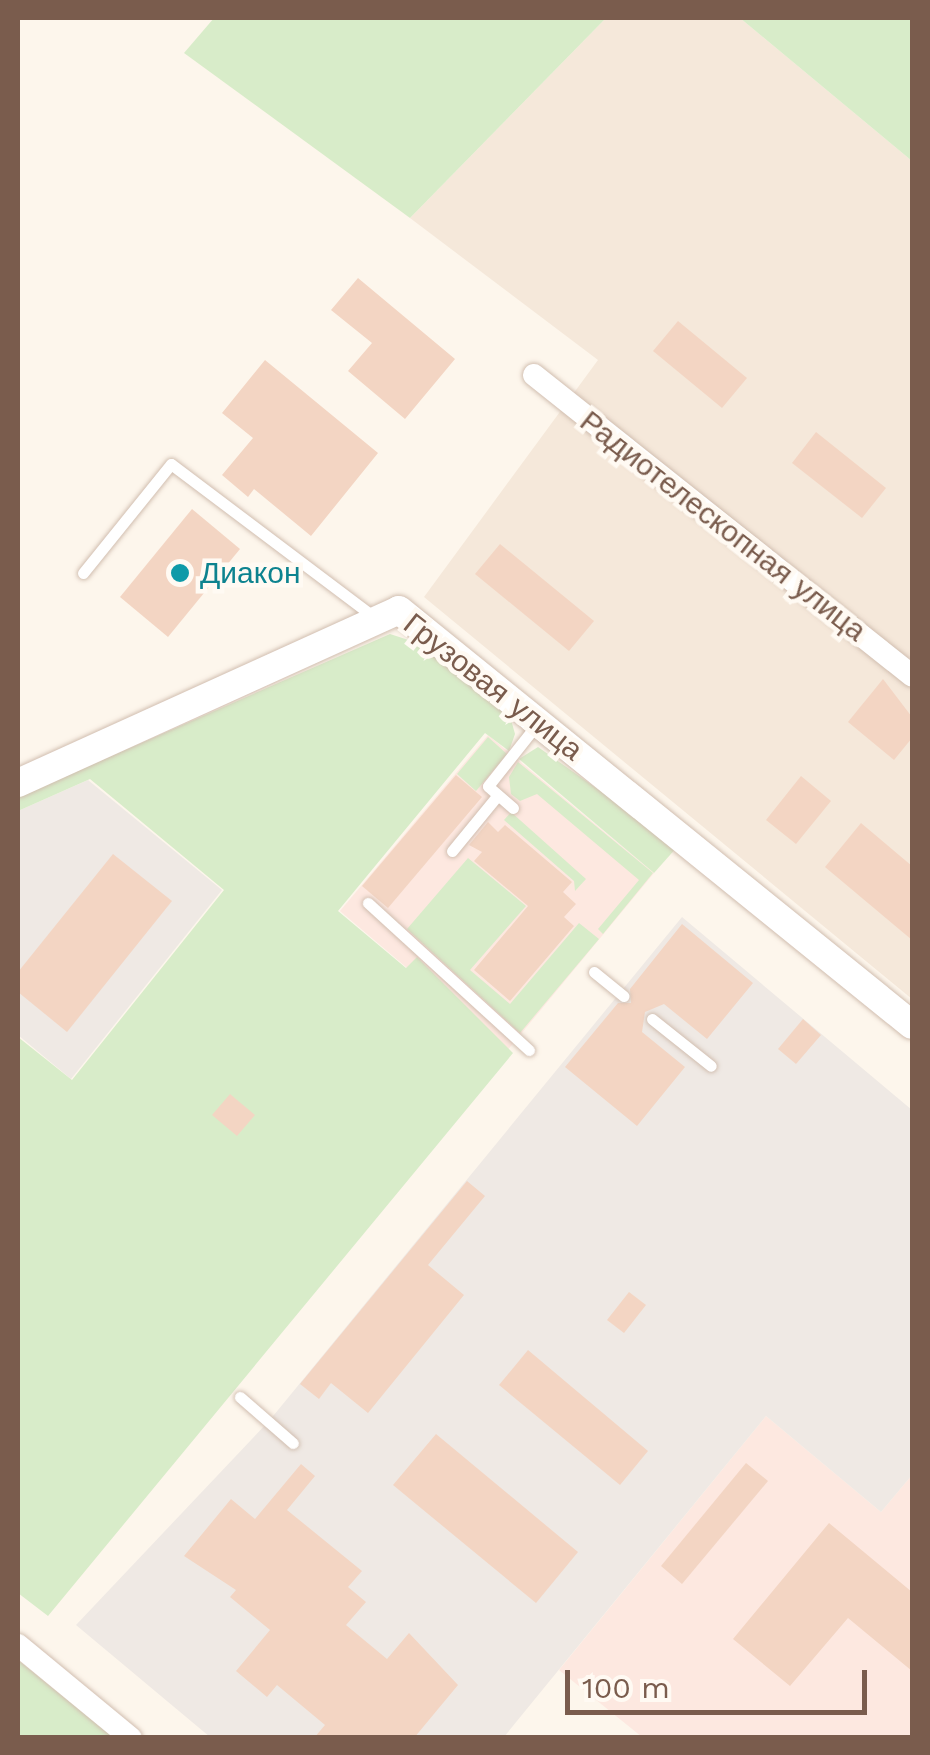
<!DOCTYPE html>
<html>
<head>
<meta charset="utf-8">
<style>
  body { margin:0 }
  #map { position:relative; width:930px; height:1755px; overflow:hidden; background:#fdf6ec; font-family:"Work Sans",sans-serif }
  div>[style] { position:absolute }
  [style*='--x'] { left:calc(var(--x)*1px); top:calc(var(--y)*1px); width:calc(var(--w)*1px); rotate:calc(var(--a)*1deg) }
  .residential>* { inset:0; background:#f5e8da }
  .commercial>* { inset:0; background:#fde8e0 }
  .industrial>* { inset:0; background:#efe9e4 }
  .green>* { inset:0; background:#d8ecc9 }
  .building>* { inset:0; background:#f3d5c3 }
  .roads { filter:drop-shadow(0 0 2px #d1beb0) drop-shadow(0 0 2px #d1beb0) }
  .service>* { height:11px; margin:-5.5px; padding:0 5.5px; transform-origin:5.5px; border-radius:5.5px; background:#fff }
  .minor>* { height:22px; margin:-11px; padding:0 11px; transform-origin:11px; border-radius:11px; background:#fff }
  .tertiary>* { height:28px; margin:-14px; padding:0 14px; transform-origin:14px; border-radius:14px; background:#fff }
  .dots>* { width:28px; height:28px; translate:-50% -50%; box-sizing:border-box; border:5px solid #fffaf3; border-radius:50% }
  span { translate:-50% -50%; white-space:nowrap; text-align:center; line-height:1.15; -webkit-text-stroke:9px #fffaf3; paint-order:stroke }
  .street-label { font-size:30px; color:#7a5c4d }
  .culture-label { font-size:30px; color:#0d838f }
  .left { translate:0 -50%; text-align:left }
  .frame { position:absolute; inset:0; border:20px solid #7a5c4d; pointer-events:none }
  .scale { position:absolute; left:565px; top:1670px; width:302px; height:45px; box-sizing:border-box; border:5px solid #7a5c4d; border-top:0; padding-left:12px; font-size:30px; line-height:35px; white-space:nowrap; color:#7a5c4d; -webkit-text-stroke:8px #fffaf3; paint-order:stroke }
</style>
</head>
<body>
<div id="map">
  <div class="residential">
    <i style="clip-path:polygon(606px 18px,740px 18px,912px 161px,912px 999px,424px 597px,598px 360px,410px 218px)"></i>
  </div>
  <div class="commercial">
    <i style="clip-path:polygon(488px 735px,654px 873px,506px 1052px,340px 911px)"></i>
    <i style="clip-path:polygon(766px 1416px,881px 1512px,912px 1475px,912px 1737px,642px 1737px,559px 1670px)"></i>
  </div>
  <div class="industrial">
    <i style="clip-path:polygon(88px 780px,222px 890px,71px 1079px,18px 1035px,18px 811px)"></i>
    <i style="clip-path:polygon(682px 917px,912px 1110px,912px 1475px,881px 1512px,766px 1416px,504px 1737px,210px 1737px,76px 1625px,269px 1421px)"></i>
  </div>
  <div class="green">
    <i style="clip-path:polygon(214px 18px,606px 18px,410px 218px,184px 53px)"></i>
    <i style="clip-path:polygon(740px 18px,912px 18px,912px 161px)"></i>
    <i style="clip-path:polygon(390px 634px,430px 647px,510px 716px,515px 734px,509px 751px,485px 733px,338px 911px,406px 968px,417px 957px,513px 1053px,48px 1616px,18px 1593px,18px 1037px,72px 1080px,224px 890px,90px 779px,18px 811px,18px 797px)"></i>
    <i style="clip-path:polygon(488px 737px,507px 754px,476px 791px,457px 774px)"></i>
    <i style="clip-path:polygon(538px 747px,678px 846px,654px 873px,519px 759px)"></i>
    <i style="clip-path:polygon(518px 762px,653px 873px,603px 934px,598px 929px,639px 880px,537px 794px,520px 801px,511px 794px,509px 777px)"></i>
    <i style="clip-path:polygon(511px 812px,586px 879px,575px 891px,574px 881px,504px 820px)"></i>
    <i style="clip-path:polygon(468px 858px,526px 906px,470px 970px,510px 1004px,579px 923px,599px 939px,520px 1033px,407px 929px)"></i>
    <i style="clip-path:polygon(18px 1660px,113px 1737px,18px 1737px)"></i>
  </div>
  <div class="building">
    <i style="clip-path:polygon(358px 278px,455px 359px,405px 419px,348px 371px,372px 343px,331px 310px)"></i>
    <i style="clip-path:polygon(678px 321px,747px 378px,722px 408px,653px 351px)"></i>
    <i style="clip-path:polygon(265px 360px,378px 453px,311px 536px,254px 489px,248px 497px,222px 475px,253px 438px,222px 413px)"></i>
    <i style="clip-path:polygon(816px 432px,886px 488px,862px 518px,792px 463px)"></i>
    <i style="clip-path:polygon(192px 509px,240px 549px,168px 637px,120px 597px)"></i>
    <i style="clip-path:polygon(500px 544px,594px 621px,569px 651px,475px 574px)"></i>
    <i style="clip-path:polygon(883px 679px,912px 717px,912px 738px,894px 760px,848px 722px)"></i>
    <i style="clip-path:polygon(456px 775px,482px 797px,388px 908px,362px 886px)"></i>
    <i style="clip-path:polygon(801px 776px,831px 801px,796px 844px,766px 820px)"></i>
    <i style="clip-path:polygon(488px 822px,498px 832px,505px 825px,572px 882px,563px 892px,576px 904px,564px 917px,574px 926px,510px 1001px,474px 970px,528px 906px,474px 861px,482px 852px,469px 845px)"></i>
    <i style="clip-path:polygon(861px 823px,912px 866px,912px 940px,825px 867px)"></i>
    <i style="clip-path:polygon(113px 854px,172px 901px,67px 1032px,18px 992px,18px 972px)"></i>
    <i style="clip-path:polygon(682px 924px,753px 983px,707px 1039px,664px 1004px,645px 1012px,642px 1032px,685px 1067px,637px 1126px,565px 1067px,618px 1003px,631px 1003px,630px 989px)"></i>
    <i style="clip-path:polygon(803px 1019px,821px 1035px,796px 1064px,778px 1049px)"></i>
    <i style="clip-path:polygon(230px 1094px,255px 1115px,237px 1136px,212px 1115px)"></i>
    <i style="clip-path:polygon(467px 1181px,485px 1196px,428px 1265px,464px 1295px,368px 1413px,331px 1383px,319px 1399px,300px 1384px)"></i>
    <i style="clip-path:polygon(629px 1292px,646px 1305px,624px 1333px,607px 1320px)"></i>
    <i style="clip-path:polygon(528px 1350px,648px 1451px,620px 1485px,499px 1385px)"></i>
    <i style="clip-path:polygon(436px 1434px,578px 1552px,536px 1603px,393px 1485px)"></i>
    <i style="clip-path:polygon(746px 1463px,768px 1481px,682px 1584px,661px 1566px)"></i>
    <i style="clip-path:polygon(301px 1464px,315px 1476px,287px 1510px,362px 1571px,348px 1587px,366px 1602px,346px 1625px,387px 1659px,409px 1633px,458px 1685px,414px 1738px,314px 1738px,325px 1725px,277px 1685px,267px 1697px,236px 1671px,270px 1630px,230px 1597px,236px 1590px,184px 1556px,231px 1499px,255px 1519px)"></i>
    <i style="clip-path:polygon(829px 1523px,912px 1592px,912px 1671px,848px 1618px,790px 1686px,733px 1639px)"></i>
  </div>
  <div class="roads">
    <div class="service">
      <i style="--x:83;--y:573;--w:140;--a:-51.1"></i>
      <i style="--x:171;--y:464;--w:254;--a:37"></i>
      <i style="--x:513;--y:808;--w:33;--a:-139"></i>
      <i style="--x:488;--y:786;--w:80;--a:-51.6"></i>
      <i style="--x:452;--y:851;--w:72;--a:-50.6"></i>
      <i style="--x:368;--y:903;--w:218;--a:42.4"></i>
      <i style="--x:594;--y:972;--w:38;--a:39"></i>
      <i style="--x:652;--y:1019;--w:75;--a:38.5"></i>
      <i style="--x:240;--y:1397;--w:70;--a:41"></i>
    </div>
    <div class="minor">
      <i style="--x:534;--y:375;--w:483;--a:38.5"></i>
      <i style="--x:18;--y:1645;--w:146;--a:39.5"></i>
    </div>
    <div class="tertiary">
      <i style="--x:18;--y:783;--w:418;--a:-24.4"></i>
      <i style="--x:399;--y:610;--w:660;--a:38.97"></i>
    </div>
  </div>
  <div class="dots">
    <i style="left:180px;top:573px;background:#0f9aa8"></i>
  </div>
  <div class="street-label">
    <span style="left:723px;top:526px;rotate:38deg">Радиотелескопная улица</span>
    <span style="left:493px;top:687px;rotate:38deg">Грузовая улица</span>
  </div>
  <div class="culture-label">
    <span class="left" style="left:200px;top:573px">Диакон</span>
  </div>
  <div class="frame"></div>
  <div class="scale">100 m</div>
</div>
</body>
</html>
